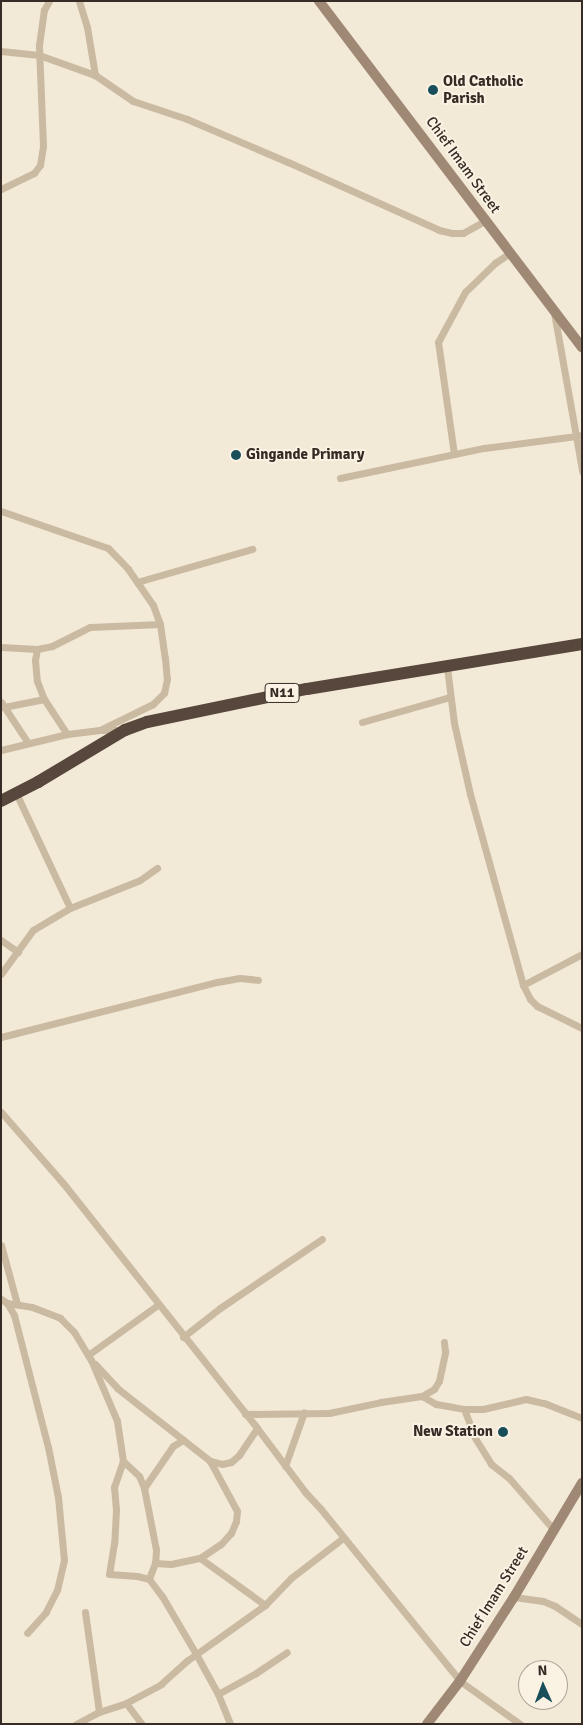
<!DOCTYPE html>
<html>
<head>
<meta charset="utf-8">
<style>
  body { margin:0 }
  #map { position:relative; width:583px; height:1725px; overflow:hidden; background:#f3e9d7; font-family:Signika,sans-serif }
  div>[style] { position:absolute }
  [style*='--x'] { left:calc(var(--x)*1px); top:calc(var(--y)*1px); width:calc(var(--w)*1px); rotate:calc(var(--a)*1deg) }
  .street>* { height:7px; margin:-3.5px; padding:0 3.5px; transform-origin:3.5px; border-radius:3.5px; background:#cbbaa2 }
  .secondary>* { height:10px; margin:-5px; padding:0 5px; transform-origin:5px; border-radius:5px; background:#9f8874 }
  .highway>* { height:12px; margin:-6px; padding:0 6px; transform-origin:6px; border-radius:6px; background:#57473c }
  .dots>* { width:14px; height:14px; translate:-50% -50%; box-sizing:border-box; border:2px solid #faf2e3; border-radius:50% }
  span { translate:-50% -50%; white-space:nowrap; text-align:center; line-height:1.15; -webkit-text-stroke:4px #faf2e3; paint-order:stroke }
  .shield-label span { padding:1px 4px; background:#faf2e3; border:1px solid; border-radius:4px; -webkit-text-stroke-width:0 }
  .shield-label { font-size:14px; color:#362c25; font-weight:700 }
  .poi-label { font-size:15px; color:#362c25; font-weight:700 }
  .left { translate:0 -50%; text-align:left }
  .right { translate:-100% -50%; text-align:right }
  .street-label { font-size:15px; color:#362c25 }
  .frame { position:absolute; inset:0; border:2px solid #362c25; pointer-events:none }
  .north { position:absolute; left:518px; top:1660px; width:50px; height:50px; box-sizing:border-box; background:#faf2e3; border:1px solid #aca397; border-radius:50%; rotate:358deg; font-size:14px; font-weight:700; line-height:20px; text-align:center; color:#362c25 }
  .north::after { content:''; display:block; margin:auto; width:18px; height:22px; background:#184e5a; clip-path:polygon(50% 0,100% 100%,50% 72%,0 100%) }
</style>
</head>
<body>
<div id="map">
  <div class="street">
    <i style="--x:79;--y:1;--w:27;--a:73"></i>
    <i style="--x:87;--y:27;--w:49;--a:80.5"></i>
    <i style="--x:1;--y:51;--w:38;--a:6"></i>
    <i style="--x:39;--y:55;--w:59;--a:19.7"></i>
    <i style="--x:95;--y:75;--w:46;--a:34.4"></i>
    <i style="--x:133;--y:101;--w:57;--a:18.4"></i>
    <i style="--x:187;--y:119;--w:110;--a:23.1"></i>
    <i style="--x:288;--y:162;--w:166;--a:24.2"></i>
    <i style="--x:439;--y:230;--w:13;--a:13"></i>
    <i style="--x:452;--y:233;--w:11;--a:0"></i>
    <i style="--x:463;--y:233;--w:25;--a:-29"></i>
    <i style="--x:1;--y:189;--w:37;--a:-26"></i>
    <i style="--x:34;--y:173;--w:10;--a:-53"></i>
    <i style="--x:40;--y:165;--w:19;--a:-81"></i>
    <i style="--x:43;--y:146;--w:101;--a:-92.3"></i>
    <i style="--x:39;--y:45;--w:35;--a:-82"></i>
    <i style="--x:44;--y:10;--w:10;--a:-61"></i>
    <i style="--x:582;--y:435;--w:6;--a:171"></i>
    <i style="--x:576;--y:436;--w:36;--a:80"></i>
    <i style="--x:454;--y:454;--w:113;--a:-98.1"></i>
    <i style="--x:438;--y:342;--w:57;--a:-61.6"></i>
    <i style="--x:465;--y:292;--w:42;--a:-44"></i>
    <i style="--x:495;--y:263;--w:18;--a:-34"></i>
    <i style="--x:340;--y:478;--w:147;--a:-11.8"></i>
    <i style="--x:484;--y:448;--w:93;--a:-7.4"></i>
    <i style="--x:576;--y:436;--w:125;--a:-100.1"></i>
    <i style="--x:1;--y:511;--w:113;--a:19.1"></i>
    <i style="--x:108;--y:548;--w:29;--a:46"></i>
    <i style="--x:128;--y:569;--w:44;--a:55.2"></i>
    <i style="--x:153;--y:605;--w:20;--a:70"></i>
    <i style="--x:160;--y:624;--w:34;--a:82"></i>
    <i style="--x:165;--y:658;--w:21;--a:85"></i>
    <i style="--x:167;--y:679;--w:14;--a:102"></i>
    <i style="--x:164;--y:693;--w:16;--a:135"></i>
    <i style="--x:153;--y:704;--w:59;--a:153.9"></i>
    <i style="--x:137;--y:582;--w:120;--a:-16"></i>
    <i style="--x:1;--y:647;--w:36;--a:3"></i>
    <i style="--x:37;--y:649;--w:15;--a:-11"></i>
    <i style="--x:52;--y:646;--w:42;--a:-26.6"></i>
    <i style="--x:90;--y:627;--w:70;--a:-2.5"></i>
    <i style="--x:37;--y:649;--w:11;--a:100"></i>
    <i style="--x:35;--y:660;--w:21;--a:85"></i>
    <i style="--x:37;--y:681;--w:19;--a:69"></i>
    <i style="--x:44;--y:699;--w:42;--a:56.7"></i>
    <i style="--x:447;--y:667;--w:56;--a:82.9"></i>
    <i style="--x:454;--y:723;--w:73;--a:77.3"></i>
    <i style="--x:470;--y:794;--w:198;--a:74.5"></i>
    <i style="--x:523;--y:985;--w:16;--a:63"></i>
    <i style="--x:530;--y:999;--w:10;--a:45"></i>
    <i style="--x:537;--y:1006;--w:50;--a:26.1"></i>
    <i style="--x:1;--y:702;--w:49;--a:56.6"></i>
    <i style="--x:4;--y:707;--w:41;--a:-11.3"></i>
    <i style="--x:362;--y:722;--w:91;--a:-15.9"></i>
    <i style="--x:1;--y:750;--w:68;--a:-13.6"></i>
    <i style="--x:67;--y:734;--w:33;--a:-7"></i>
    <i style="--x:100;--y:730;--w:21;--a:0"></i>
    <i style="--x:16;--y:793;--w:127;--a:64.8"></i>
    <i style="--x:1;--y:940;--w:21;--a:35"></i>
    <i style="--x:1;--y:974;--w:54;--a:-54"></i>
    <i style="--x:33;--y:930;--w:43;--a:-30.7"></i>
    <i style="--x:70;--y:908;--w:75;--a:-21.8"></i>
    <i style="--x:140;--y:880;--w:21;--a:-35"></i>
    <i style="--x:523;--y:985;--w:67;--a:-27.7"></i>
    <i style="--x:1;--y:1037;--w:223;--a:-14.3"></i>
    <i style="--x:217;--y:982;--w:23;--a:-10"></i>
    <i style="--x:240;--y:978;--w:18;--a:6"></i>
    <i style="--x:1;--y:1112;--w:94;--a:48.9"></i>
    <i style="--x:63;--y:1183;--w:313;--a:51.6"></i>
    <i style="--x:257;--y:1428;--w:80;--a:53.1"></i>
    <i style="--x:305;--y:1492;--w:22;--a:47"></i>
    <i style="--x:320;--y:1508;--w:223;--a:51"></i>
    <i style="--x:460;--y:1681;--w:74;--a:35.6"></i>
    <i style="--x:1;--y:1245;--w:61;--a:74.8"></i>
    <i style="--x:1;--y:1299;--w:7;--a:34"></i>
    <i style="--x:7;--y:1303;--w:14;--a:60"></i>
    <i style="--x:14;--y:1315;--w:136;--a:75.6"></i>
    <i style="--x:48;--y:1447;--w:51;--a:78.7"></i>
    <i style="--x:58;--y:1497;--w:63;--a:84.6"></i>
    <i style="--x:64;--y:1560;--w:31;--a:103"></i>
    <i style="--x:57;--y:1590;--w:25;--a:117"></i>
    <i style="--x:46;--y:1612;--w:28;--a:132"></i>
    <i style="--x:7;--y:1303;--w:25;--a:9"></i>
    <i style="--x:32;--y:1307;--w:30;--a:21"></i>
    <i style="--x:60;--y:1318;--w:20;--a:45"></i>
    <i style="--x:74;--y:1332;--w:33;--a:59"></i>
    <i style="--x:91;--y:1360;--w:66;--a:66.9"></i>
    <i style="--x:117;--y:1421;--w:40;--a:81.5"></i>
    <i style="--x:123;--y:1461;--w:28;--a:109"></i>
    <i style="--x:114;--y:1487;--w:23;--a:85"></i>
    <i style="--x:116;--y:1510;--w:33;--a:93"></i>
    <i style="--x:114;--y:1543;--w:31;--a:99"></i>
    <i style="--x:109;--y:1574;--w:28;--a:4"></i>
    <i style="--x:137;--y:1576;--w:12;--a:14"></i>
    <i style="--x:149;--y:1579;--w:21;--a:53"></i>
    <i style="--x:162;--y:1596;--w:67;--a:59.6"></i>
    <i style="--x:196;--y:1654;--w:46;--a:61.2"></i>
    <i style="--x:218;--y:1694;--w:32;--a:68"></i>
    <i style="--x:183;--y:1337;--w:47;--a:-38.1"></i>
    <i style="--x:220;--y:1308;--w:123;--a:-34.1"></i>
    <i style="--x:88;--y:1355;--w:87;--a:-35.7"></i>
    <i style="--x:95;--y:1364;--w:33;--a:47"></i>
    <i style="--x:117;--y:1388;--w:118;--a:38.1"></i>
    <i style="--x:210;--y:1461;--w:12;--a:14"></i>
    <i style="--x:222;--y:1464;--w:9;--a:-13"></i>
    <i style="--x:231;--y:1462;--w:11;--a:-41"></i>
    <i style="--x:239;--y:1455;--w:32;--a:-56"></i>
    <i style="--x:422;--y:1396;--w:16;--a:30"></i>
    <i style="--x:436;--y:1404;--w:28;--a:10"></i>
    <i style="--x:464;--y:1409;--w:19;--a:0"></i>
    <i style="--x:483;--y:1409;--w:44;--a:-13.1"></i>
    <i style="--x:526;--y:1399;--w:18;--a:13"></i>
    <i style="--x:544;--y:1403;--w:41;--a:21.5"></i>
    <i style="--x:464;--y:1409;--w:31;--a:69"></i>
    <i style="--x:475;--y:1438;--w:31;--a:58"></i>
    <i style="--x:491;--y:1464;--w:23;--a:38"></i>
    <i style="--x:509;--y:1478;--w:67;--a:49.2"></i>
    <i style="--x:245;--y:1414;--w:84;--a:-0.7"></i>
    <i style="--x:329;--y:1413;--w:53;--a:-11.9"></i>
    <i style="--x:381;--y:1402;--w:41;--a:-8.3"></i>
    <i style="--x:422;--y:1396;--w:14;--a:-30"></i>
    <i style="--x:434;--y:1389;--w:9;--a:-58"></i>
    <i style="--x:439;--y:1381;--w:30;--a:-78"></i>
    <i style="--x:445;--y:1352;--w:10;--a:-96"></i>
    <i style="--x:123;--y:1461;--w:22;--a:43"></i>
    <i style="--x:139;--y:1476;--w:13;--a:67"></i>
    <i style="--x:144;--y:1488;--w:63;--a:79"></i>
    <i style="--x:156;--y:1550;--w:13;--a:94"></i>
    <i style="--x:155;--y:1563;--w:17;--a:111"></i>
    <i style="--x:285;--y:1466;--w:57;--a:-70.6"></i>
    <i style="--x:144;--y:1488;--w:51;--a:-55.4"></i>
    <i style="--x:173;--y:1446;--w:12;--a:-31"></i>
    <i style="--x:200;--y:1558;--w:80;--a:35.9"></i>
    <i style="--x:155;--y:1563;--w:16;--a:4"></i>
    <i style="--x:171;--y:1564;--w:30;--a:-12"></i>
    <i style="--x:200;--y:1558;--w:25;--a:-34"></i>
    <i style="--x:221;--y:1544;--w:15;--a:-48"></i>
    <i style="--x:231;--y:1533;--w:13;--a:-67"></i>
    <i style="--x:236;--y:1521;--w:10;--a:-84"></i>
    <i style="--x:237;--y:1511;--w:57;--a:-118.4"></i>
    <i style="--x:514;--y:1597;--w:29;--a:8"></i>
    <i style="--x:543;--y:1601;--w:13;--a:23"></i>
    <i style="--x:555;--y:1606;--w:32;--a:34"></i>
    <i style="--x:85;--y:1612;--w:101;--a:82"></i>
    <i style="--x:218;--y:1694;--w:43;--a:-28.9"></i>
    <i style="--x:256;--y:1673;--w:37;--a:-34"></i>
    <i style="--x:126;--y:1703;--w:26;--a:53"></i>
    <i style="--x:76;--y:1724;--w:26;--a:-28"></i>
    <i style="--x:99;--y:1712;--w:28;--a:-18"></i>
    <i style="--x:126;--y:1703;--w:40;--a:-28"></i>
    <i style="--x:161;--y:1684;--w:36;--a:-42"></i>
    <i style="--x:188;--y:1660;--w:95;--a:-35.5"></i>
    <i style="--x:265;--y:1605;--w:37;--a:-46"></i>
    <i style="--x:291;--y:1578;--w:66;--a:-37.6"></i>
  </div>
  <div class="secondary">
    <i style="--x:319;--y:1;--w:435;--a:52.8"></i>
    <i style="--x:427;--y:1724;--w:54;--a:-52.5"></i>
    <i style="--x:460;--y:1681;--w:100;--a:-57.3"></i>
    <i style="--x:514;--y:1597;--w:133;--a:-59.2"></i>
  </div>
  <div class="highway">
    <i style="--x:1;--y:801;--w:42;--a:-27.2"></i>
    <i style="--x:38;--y:782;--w:101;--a:-30.9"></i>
    <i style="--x:125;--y:730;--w:23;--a:-20"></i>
    <i style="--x:147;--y:722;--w:163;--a:-11.7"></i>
    <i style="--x:307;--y:689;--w:279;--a:-9.3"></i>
  </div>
  <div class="dots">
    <i style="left:433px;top:90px;background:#184e5a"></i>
    <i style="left:236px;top:455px;background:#184e5a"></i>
    <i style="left:503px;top:1432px;background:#184e5a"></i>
  </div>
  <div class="shield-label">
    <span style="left:282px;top:693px">N11</span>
  </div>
  <div class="poi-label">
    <span class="left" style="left:443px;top:90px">Old Catholic<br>Parish</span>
    <span class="left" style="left:246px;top:455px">Gingande Primary</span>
    <span class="right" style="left:493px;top:1432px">New Station</span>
  </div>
  <div class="street-label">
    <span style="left:463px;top:165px;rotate:54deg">Chief Imam Street</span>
    <span style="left:494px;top:1597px;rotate:-58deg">Chief Imam Street</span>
  </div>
  <div class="frame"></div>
  <div class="north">N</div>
</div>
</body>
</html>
